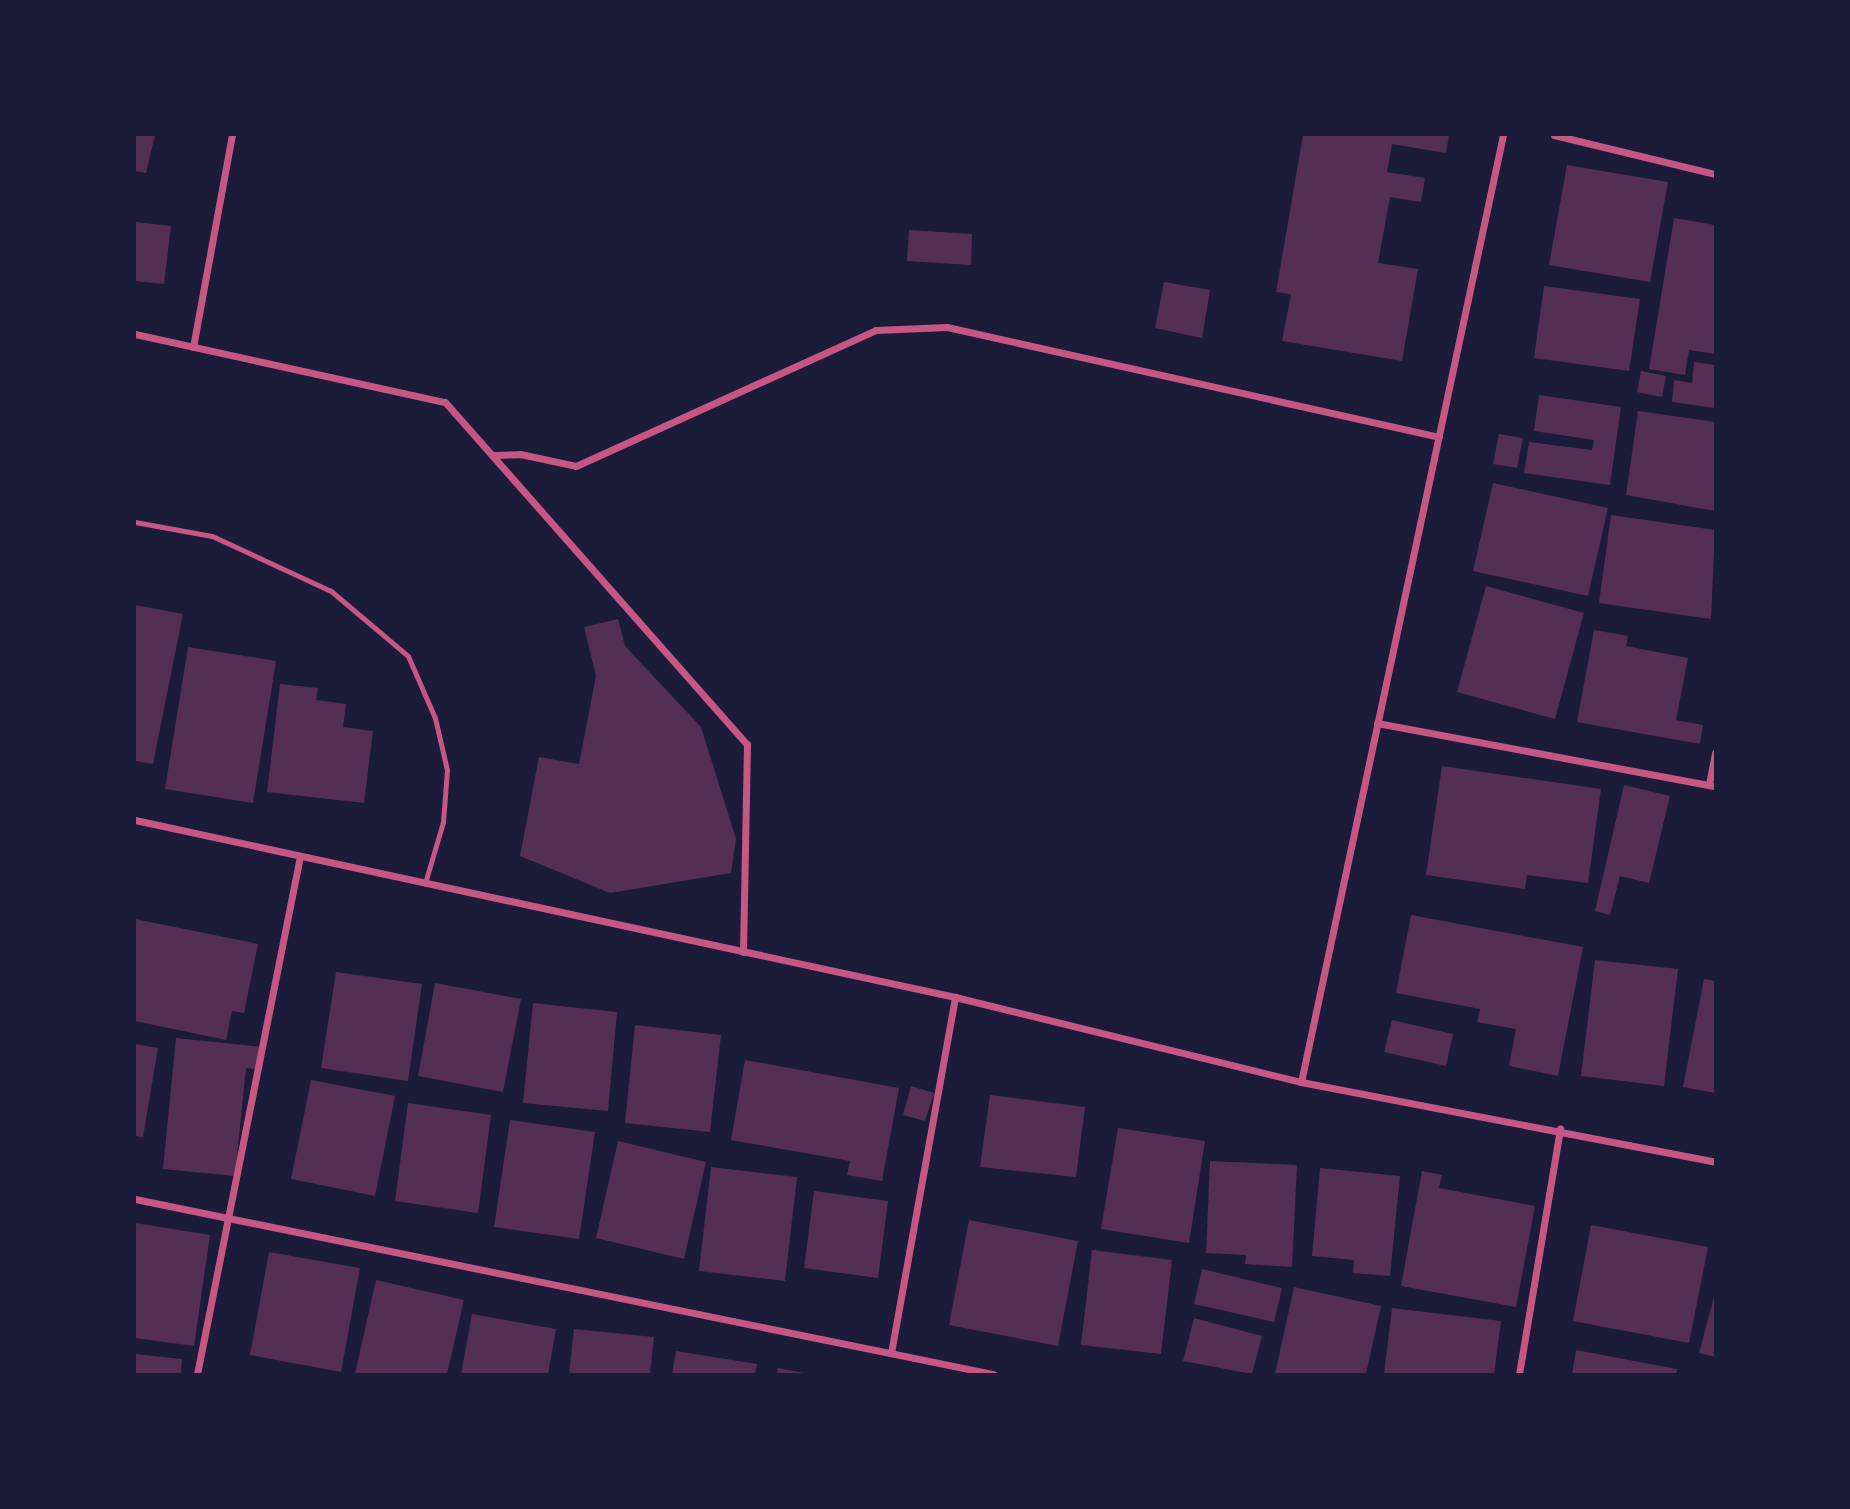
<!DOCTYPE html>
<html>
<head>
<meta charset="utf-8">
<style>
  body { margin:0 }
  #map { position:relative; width:1850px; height:1509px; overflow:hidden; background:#1b1b3a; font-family:"Roboto Condensed",sans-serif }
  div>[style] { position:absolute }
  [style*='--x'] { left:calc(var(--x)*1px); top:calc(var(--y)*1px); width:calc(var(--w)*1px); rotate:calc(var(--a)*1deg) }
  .building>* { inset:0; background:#542f53 }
  .service>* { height:5px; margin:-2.5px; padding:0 2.5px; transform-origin:2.5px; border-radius:2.5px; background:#c65784 }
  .minor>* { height:7px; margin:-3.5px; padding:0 3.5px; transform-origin:3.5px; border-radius:3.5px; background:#c65784 }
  span { translate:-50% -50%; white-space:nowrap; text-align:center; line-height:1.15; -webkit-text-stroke:7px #1b1b3a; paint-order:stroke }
  .frame { position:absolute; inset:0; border:136px solid #1b1b3a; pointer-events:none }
</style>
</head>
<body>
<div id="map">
  <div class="building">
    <i style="clip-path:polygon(135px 135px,155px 135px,146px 173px,135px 171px)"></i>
    <i style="clip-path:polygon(1303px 135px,1449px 135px,1446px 153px,1392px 144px,1387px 172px,1425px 178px,1421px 202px,1390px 197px,1378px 263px,1418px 269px,1402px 361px,1282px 341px,1291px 294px,1276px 292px)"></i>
    <i style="clip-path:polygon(1567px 165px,1668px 182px,1650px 282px,1549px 265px)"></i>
    <i style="clip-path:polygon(1674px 218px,1715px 225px,1715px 354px,1689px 350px,1685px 375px,1649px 369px)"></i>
    <i style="clip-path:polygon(135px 222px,171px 226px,164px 284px,135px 281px)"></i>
    <i style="clip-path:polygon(909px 230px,972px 234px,971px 265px,907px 261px)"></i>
    <i style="clip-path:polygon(1164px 282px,1210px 290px,1202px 338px,1155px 328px)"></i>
    <i style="clip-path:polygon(1544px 286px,1640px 299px,1629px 371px,1534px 358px)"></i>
    <i style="clip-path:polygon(1694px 362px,1715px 365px,1715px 408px,1672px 402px,1674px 380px,1692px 383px)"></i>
    <i style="clip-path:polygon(1641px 371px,1666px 376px,1662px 397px,1637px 392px)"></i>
    <i style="clip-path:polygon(1539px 395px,1621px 407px,1610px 485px,1524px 473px,1529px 442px,1592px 450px,1594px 440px,1534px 431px)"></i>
    <i style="clip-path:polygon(1638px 411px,1715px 422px,1715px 511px,1626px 495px)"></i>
    <i style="clip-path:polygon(1499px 434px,1523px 438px,1517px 468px,1493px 464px)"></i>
    <i style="clip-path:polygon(1493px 483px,1608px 508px,1588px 596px,1473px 571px)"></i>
    <i style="clip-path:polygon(1611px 515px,1715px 530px,1711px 619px,1599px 603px)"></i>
    <i style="clip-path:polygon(1486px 586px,1584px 613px,1555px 719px,1457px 692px)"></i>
    <i style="clip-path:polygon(135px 605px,183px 614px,153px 764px,135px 761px)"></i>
    <i style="clip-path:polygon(618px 619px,625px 646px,701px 727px,736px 839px,731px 873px,610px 893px,520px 856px,539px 757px,579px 764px,596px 676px,584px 627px)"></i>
    <i style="clip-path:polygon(1594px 630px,1628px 636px,1626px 646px,1688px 658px,1676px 720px,1703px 725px,1700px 744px,1577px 722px)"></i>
    <i style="clip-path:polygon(188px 647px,276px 661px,253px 803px,165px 789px)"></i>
    <i style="clip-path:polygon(280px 684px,318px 688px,316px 700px,346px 704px,343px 727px,373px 731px,364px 803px,267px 792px)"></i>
    <i style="clip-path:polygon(1442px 766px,1601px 789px,1588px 883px,1527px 875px,1525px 889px,1426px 875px)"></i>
    <i style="clip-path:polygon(1624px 785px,1670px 796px,1649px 883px,1620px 876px,1610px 915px,1595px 911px)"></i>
    <i style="clip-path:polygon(1411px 915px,1583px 947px,1558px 1076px,1509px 1066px,1516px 1029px,1477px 1022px,1480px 1009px,1396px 993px)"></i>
    <i style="clip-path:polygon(135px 919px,258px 944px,244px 1013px,232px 1011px,226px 1040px,135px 1021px)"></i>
    <i style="clip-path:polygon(1595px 960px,1678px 969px,1664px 1086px,1581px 1076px)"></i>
    <i style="clip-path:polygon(336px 972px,422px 984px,408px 1081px,321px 1068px)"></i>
    <i style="clip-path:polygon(1704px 979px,1715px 981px,1715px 1093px,1683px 1087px)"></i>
    <i style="clip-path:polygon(435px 983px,521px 999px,503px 1092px,418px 1076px)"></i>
    <i style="clip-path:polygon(533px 1003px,617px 1012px,608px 1111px,523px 1103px)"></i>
    <i style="clip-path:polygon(1392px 1020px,1453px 1034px,1446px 1066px,1384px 1052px)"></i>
    <i style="clip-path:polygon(635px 1025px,721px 1035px,710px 1132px,625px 1123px)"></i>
    <i style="clip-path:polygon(176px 1038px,264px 1047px,262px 1070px,246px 1068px,235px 1176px,163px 1169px)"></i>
    <i style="clip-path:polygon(135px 1044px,158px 1048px,143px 1137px,135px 1136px)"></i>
    <i style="clip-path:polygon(745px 1060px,899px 1088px,882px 1181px,847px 1175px,850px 1161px,731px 1140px)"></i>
    <i style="clip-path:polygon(311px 1080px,395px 1096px,375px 1196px,291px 1179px)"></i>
    <i style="clip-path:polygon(911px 1086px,934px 1093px,925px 1121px,903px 1115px)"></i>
    <i style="clip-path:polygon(990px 1095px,1085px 1107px,1076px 1177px,980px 1167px)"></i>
    <i style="clip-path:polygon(408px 1103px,491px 1115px,478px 1213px,395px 1201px)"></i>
    <i style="clip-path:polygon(510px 1120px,595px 1132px,579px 1239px,494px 1227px)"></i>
    <i style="clip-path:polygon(1118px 1128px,1205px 1141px,1189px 1243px,1101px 1229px)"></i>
    <i style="clip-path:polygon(618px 1141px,706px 1162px,684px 1259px,596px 1238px)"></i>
    <i style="clip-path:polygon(1210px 1161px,1297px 1165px,1292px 1267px,1245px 1264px,1246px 1255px,1206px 1253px)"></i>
    <i style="clip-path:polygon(711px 1167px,797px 1177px,785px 1281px,699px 1271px)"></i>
    <i style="clip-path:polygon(1320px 1168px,1400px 1176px,1390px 1276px,1353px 1273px,1354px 1260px,1312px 1256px)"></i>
    <i style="clip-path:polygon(1422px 1171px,1442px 1175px,1439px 1188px,1535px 1206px,1516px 1307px,1401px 1286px)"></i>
    <i style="clip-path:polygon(814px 1191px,888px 1201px,878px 1278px,804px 1268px)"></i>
    <i style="clip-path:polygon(969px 1220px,1078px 1241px,1058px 1346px,949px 1325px)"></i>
    <i style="clip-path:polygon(135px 1223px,210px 1235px,194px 1346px,135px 1338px)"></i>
    <i style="clip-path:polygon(1591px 1225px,1708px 1247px,1689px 1343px,1573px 1321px)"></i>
    <i style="clip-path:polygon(1092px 1250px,1172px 1260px,1161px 1354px,1081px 1345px)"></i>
    <i style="clip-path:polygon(269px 1252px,360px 1268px,341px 1372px,250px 1355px)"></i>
    <i style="clip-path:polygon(1202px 1269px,1282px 1288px,1274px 1322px,1194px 1304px)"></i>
    <i style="clip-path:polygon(376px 1280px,464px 1300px,447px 1374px,355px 1374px)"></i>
    <i style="clip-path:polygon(1294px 1287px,1381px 1306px,1366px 1374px,1275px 1374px)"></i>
    <i style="clip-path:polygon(1714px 1297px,1715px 1297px,1715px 1357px,1699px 1353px)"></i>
    <i style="clip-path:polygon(1392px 1308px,1501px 1321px,1494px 1374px,1384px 1374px)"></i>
    <i style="clip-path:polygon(472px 1314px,556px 1329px,548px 1374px,461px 1374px)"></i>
    <i style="clip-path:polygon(1194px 1318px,1262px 1336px,1252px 1374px,1183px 1361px)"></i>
    <i style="clip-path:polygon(574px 1329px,654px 1337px,650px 1374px,569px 1374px)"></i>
    <i style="clip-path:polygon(1576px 1350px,1677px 1369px,1676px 1374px,1572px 1374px)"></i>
    <i style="clip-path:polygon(676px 1351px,757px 1364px,755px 1374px,672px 1374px)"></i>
    <i style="clip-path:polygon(135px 1354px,182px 1359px,181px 1374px,135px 1374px)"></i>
    <i style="clip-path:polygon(778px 1368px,804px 1373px,804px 1374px,777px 1374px)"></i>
  </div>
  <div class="service">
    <i style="--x:135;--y:522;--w:78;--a:10.3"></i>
    <i style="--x:212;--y:536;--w:131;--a:24.8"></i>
    <i style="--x:331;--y:591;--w:101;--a:40.2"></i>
    <i style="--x:408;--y:656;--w:68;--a:66.5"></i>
    <i style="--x:435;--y:718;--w:53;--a:77"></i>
    <i style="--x:447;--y:770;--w:52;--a:94.4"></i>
    <i style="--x:443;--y:822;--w:64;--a:106.4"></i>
  </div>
  <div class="minor">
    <i style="--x:1554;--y:135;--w:166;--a:13.6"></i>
    <i style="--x:135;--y:334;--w:317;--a:12.4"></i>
    <i style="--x:445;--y:402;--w:456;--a:48.6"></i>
    <i style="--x:747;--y:744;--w:208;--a:91.1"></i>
    <i style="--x:193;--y:347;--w:216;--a:-79.6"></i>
    <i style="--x:495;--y:455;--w:25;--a:-2"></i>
    <i style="--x:520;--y:454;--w:57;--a:12.1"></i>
    <i style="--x:576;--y:466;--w:329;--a:-24.4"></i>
    <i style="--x:876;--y:330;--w:71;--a:-2.4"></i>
    <i style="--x:947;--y:327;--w:504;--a:12.6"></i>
    <i style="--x:1377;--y:723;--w:344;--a:10.6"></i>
    <i style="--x:1709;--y:784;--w:32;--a:-79"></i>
    <i style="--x:135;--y:820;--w:839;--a:12.18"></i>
    <i style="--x:955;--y:997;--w:356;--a:13.8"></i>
    <i style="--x:1301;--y:1082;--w:422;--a:10.9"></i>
    <i style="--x:1301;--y:1082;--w:968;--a:-77.96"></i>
    <i style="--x:135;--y:1199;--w:876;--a:11.53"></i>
    <i style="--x:891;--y:1353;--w:362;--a:-79.8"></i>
    <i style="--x:197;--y:1374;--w:528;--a:-78.75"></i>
    <i style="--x:1519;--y:1374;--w:249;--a:-80.5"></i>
  </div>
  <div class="frame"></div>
</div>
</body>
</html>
